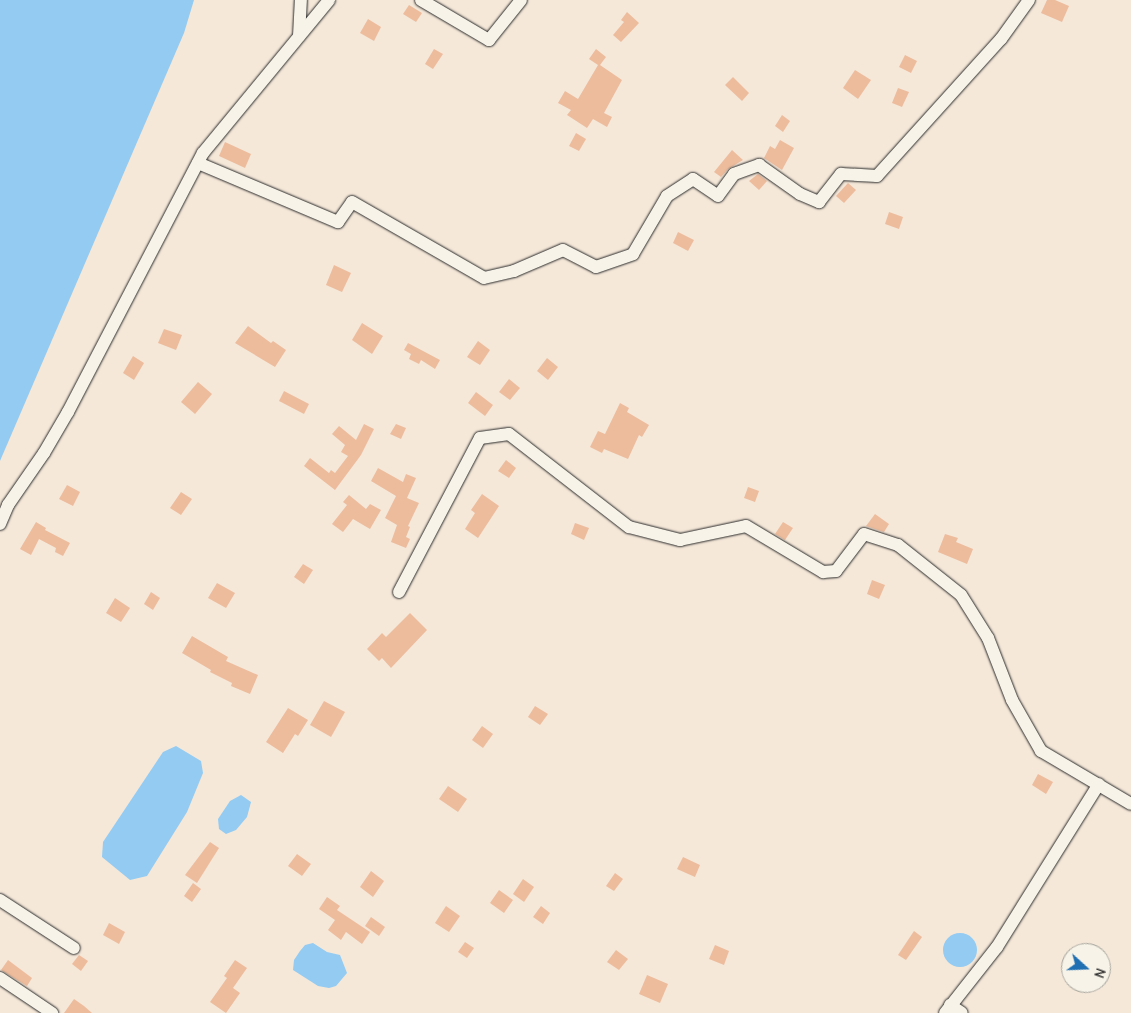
<!DOCTYPE html>
<html>
<head>
<meta charset="utf-8">
<style>
  body { margin:0 }
  #map { position:relative; width:1131px; height:1013px; overflow:hidden; background:#f5e8d9; font-family:"Comic Neue",sans-serif }
  div>[style] { position:absolute }
  [style*='--x'] { left:calc(var(--x)*1px); top:calc(var(--y)*1px); width:calc(var(--w)*1px); rotate:calc(var(--a)*1deg) }
  .water>* { inset:0; background:#93cbf2 }
  .round { border-radius:50% }
  .building>* { inset:0; background:#edbc9d }
  .roads { filter:drop-shadow(0 0 1px #2b2b2b) drop-shadow(0 0 1px #2b2b2b) }
  .minor>* { height:12px; margin:-6px; padding:0 6px; transform-origin:6px; border-radius:6px; background:#f7f3e8 }
  span { translate:-50% -50%; white-space:nowrap; text-align:center; line-height:1.15; -webkit-text-stroke:4px #f7f3e8; paint-order:stroke }
  .north { position:absolute; left:1061px; top:943px; width:50px; height:50px; box-sizing:border-box; background:#f7f3e8; border:1px solid #a5a39c; border-radius:50%; rotate:110deg; font-size:14px; font-weight:700; line-height:20px; text-align:center; color:#2b2b2b }
  .north::after { content:''; display:block; margin:auto; width:18px; height:22px; background:#1f6fb2; clip-path:polygon(50% 0,100% 100%,50% 72%,0 100%) }
</style>
</head>
<body>
<div id="map">
  <div class="water">
    <i style="clip-path:polygon(0 0,194px 0,184px 33px,0 461px)"></i>
    <i style="clip-path:polygon(176px 746px,201px 761px,203px 773px,187px 812px,147px 876px,130px 880px,102px 857px,103px 842px,163px 752px)"></i>
    <i style="clip-path:polygon(241px 795px,251px 802px,247px 817px,236px 830px,226px 834px,219px 829px,218px 819px,230px 801px)"></i>
    <i class="round" style="left:943px;top:933px;width:34px;height:34px"></i>
    <i style="clip-path:polygon(313px 943px,327px 952px,340px 955px,347px 973px,336px 986px,329px 988px,318px 986px,293px 970px,294px 960px,300px 951px,305px 945px)"></i>
  </div>
  <div class="building">
    <i style="clip-path:polygon(1047px 0,1055px 0,1069px 6px,1062px 22px,1041px 13px)"></i>
    <i style="clip-path:polygon(409px 5px,422px 13px,416px 22px,403px 14px)"></i>
    <i style="clip-path:polygon(627px 12px,639px 23px,621px 42px,613px 35px,624px 22px,621px 20px)"></i>
    <i style="clip-path:polygon(368px 19px,381px 27px,374px 41px,360px 33px)"></i>
    <i style="clip-path:polygon(434px 49px,443px 54px,433px 69px,425px 64px)"></i>
    <i style="clip-path:polygon(596px 49px,606px 57px,600px 65px,622px 80px,604px 113px,612px 117px,607px 127px,593px 119px,587px 128px,567px 115px,571px 110px,558px 103px,565px 91px,578px 99px,598px 65px,589px 59px)"></i>
    <i style="clip-path:polygon(905px 55px,917px 61px,911px 73px,899px 67px)"></i>
    <i style="clip-path:polygon(855px 70px,871px 80px,858px 99px,843px 88px)"></i>
    <i style="clip-path:polygon(733px 77px,749px 93px,742px 101px,725px 85px)"></i>
    <i style="clip-path:polygon(898px 88px,909px 92px,902px 107px,892px 103px)"></i>
    <i style="clip-path:polygon(782px 115px,790px 121px,783px 132px,775px 126px)"></i>
    <i style="clip-path:polygon(576px 133px,586px 139px,579px 151px,569px 146px)"></i>
    <i style="clip-path:polygon(780px 140px,794px 148px,782px 170px,764px 158px,770px 146px,775px 149px)"></i>
    <i style="clip-path:polygon(225px 142px,251px 154px,245px 168px,219px 156px)"></i>
    <i style="clip-path:polygon(732px 150px,743px 160px,728px 169px,721px 177px,714px 172px)"></i>
    <i style="clip-path:polygon(758px 174px,767px 181px,759px 190px,749px 181px)"></i>
    <i style="clip-path:polygon(848px 183px,856px 190px,844px 203px,836px 196px)"></i>
    <i style="clip-path:polygon(889px 212px,903px 217px,899px 229px,885px 224px)"></i>
    <i style="clip-path:polygon(678px 232px,694px 240px,688px 251px,673px 243px)"></i>
    <i style="clip-path:polygon(334px 265px,351px 273px,342px 292px,326px 285px)"></i>
    <i style="clip-path:polygon(362px 323px,383px 336px,372px 354px,352px 340px)"></i>
    <i style="clip-path:polygon(248px 326px,271px 343px,273px 341px,286px 350px,275px 367px,235px 343px)"></i>
    <i style="clip-path:polygon(164px 329px,182px 335px,176px 350px,158px 343px)"></i>
    <i style="clip-path:polygon(478px 341px,490px 350px,480px 365px,467px 357px)"></i>
    <i style="clip-path:polygon(408px 343px,440px 360px,435px 369px,421px 360px,419px 364px,409px 359px,411px 354px,404px 350px)"></i>
    <i style="clip-path:polygon(133px 356px,144px 363px,134px 380px,123px 373px)"></i>
    <i style="clip-path:polygon(547px 358px,558px 367px,548px 380px,537px 371px)"></i>
    <i style="clip-path:polygon(509px 379px,520px 388px,510px 400px,499px 392px)"></i>
    <i style="clip-path:polygon(198px 382px,212px 394px,195px 414px,181px 402px)"></i>
    <i style="clip-path:polygon(284px 391px,309px 404px,304px 414px,279px 401px)"></i>
    <i style="clip-path:polygon(476px 392px,493px 405px,485px 416px,468px 403px)"></i>
    <i style="clip-path:polygon(620px 403px,629px 408px,627px 412px,649px 425px,642px 437px,639px 435px,628px 459px,604px 449px,602px 453px,590px 447px,598px 431px,605px 434px)"></i>
    <i style="clip-path:polygon(364px 424px,374px 429px,361px 455px,335px 490px,304px 466px,310px 458px,329px 473px,331px 470px,335px 473px,348px 456px,341px 452px,345px 445px,332px 434px,339px 426px,356px 440px)"></i>
    <i style="clip-path:polygon(396px 424px,406px 428px,401px 439px,390px 434px)"></i>
    <i style="clip-path:polygon(506px 460px,516px 468px,509px 478px,498px 471px)"></i>
    <i style="clip-path:polygon(378px 468px,403px 482px,406px 474px,416px 478px,407px 498px,419px 503px,408px 526px,410px 527px,406px 537px,410px 539px,406px 548px,391px 542px,397px 525px,385px 518px,396px 496px,371px 481px)"></i>
    <i style="clip-path:polygon(67px 485px,80px 492px,73px 506px,59px 499px)"></i>
    <i style="clip-path:polygon(748px 487px,759px 491px,755px 502px,744px 498px)"></i>
    <i style="clip-path:polygon(181px 492px,192px 499px,181px 515px,170px 508px)"></i>
    <i style="clip-path:polygon(482px 494px,499px 506px,478px 538px,465px 529px,475px 513px,471px 510px)"></i>
    <i style="clip-path:polygon(349px 495px,366px 509px,370px 504px,381px 510px,370px 529px,353px 519px,343px 532px,332px 524px,347px 505px,343px 502px)"></i>
    <i style="clip-path:polygon(875px 514px,889px 524px,884px 532px,866px 526px)"></i>
    <i style="clip-path:polygon(36px 522px,46px 528px,45px 530px,70px 543px,63px 556px,55px 552px,56px 548px,39px 539px,31px 555px,20px 549px)"></i>
    <i style="clip-path:polygon(783px 522px,793px 528px,785px 540px,775px 534px)"></i>
    <i style="clip-path:polygon(575px 523px,589px 528px,584px 540px,571px 534px)"></i>
    <i style="clip-path:polygon(945px 534px,958px 538px,956px 542px,973px 549px,967px 564px,938px 552px)"></i>
    <i style="clip-path:polygon(303px 564px,313px 570px,304px 584px,294px 577px)"></i>
    <i style="clip-path:polygon(872px 580px,885px 585px,879px 599px,867px 594px)"></i>
    <i style="clip-path:polygon(217px 583px,235px 593px,226px 608px,208px 598px)"></i>
    <i style="clip-path:polygon(151px 592px,160px 598px,153px 610px,144px 604px)"></i>
    <i style="clip-path:polygon(115px 598px,130px 608px,121px 622px,106px 613px)"></i>
    <i style="clip-path:polygon(410px 613px,427px 630px,391px 668px,382px 658px,379px 661px,367px 649px,382px 633px,386px 637px)"></i>
    <i style="clip-path:polygon(192px 636px,228px 657px,226px 661px,258px 675px,250px 694px,231px 686px,232px 683px,210px 672px,211px 670px,182px 653px)"></i>
    <i style="clip-path:polygon(324px 701px,345px 712px,331px 737px,310px 725px)"></i>
    <i style="clip-path:polygon(535px 706px,548px 714px,540px 725px,528px 717px)"></i>
    <i style="clip-path:polygon(288px 708px,308px 720px,298px 736px,295px 734px,283px 753px,266px 742px)"></i>
    <i style="clip-path:polygon(482px 726px,493px 734px,483px 748px,472px 740px)"></i>
    <i style="clip-path:polygon(1038px 774px,1053px 782px,1046px 794px,1032px 785px)"></i>
    <i style="clip-path:polygon(448px 786px,467px 799px,458px 812px,439px 799px)"></i>
    <i style="clip-path:polygon(210px 842px,219px 848px,197px 883px,185px 875px)"></i>
    <i style="clip-path:polygon(297px 854px,311px 864px,302px 876px,288px 866px)"></i>
    <i style="clip-path:polygon(683px 857px,700px 865px,695px 877px,677px 869px)"></i>
    <i style="clip-path:polygon(371px 871px,384px 881px,373px 897px,360px 887px)"></i>
    <i style="clip-path:polygon(615px 873px,623px 879px,614px 891px,606px 886px)"></i>
    <i style="clip-path:polygon(523px 879px,534px 887px,524px 902px,513px 894px)"></i>
    <i style="clip-path:polygon(193px 883px,201px 889px,192px 902px,184px 896px)"></i>
    <i style="clip-path:polygon(499px 890px,513px 900px,504px 913px,490px 903px)"></i>
    <i style="clip-path:polygon(327px 897px,340px 906px,337px 910px,370px 932px,362px 944px,346px 932px,341px 940px,328px 930px,335px 920px,319px 909px)"></i>
    <i style="clip-path:polygon(446px 906px,460px 916px,449px 932px,435px 923px)"></i>
    <i style="clip-path:polygon(541px 906px,550px 913px,543px 924px,533px 917px)"></i>
    <i style="clip-path:polygon(371px 917px,385px 927px,379px 936px,365px 926px)"></i>
    <i style="clip-path:polygon(109px 923px,125px 932px,119px 944px,103px 935px)"></i>
    <i style="clip-path:polygon(914px 931px,922px 937px,906px 960px,898px 955px)"></i>
    <i style="clip-path:polygon(465px 942px,474px 948px,467px 958px,458px 952px)"></i>
    <i style="clip-path:polygon(715px 945px,729px 951px,724px 965px,709px 959px)"></i>
    <i style="clip-path:polygon(616px 950px,628px 959px,619px 970px,607px 962px)"></i>
    <i style="clip-path:polygon(79px 955px,88px 961px,81px 971px,72px 964px)"></i>
    <i style="clip-path:polygon(8px 960px,32px 978px,27px 986px,1px 970px)"></i>
    <i style="clip-path:polygon(235px 960px,247px 968px,233px 988px,240px 993px,226px 1013px,210px 1002px,227px 978px,224px 976px)"></i>
    <i style="clip-path:polygon(647px 975px,668px 984px,660px 1003px,639px 994px)"></i>
    <i style="clip-path:polygon(74px 999px,84px 1006px,92px 1013px,64px 1013px)"></i>
  </div>
  <div class="roads">
    <div class="minor">
      <i style="--x:421;--y:0;--w:79;--a:30.5"></i>
      <i style="--x:489;--y:40;--w:51;--a:-51.3"></i>
      <i style="--x:299;--y:36;--w:36;--a:-87"></i>
      <i style="--x:198;--y:163;--w:152;--a:22.9"></i>
      <i style="--x:338;--y:222;--w:24;--a:-55"></i>
      <i style="--x:352;--y:202;--w:152;--a:29.9"></i>
      <i style="--x:484;--y:278;--w:31;--a:-13"></i>
      <i style="--x:514;--y:271;--w:53;--a:-23.2"></i>
      <i style="--x:563;--y:250;--w:37;--a:27"></i>
      <i style="--x:596;--y:267;--w:39;--a:-19"></i>
      <i style="--x:633;--y:254;--w:67;--a:-59.6"></i>
      <i style="--x:667;--y:196;--w:31;--a:-33"></i>
      <i style="--x:693;--y:179;--w:30;--a:34"></i>
      <i style="--x:718;--y:196;--w:27;--a:-54"></i>
      <i style="--x:734;--y:174;--w:27;--a:-20"></i>
      <i style="--x:759;--y:165;--w:50;--a:35.3"></i>
      <i style="--x:800;--y:194;--w:21;--a:23"></i>
      <i style="--x:819;--y:202;--w:36;--a:-52"></i>
      <i style="--x:841;--y:174;--w:36;--a:3"></i>
      <i style="--x:877;--y:176;--w:185;--a:-47.9"></i>
      <i style="--x:1001;--y:39;--w:48;--a:-54.3"></i>
      <i style="--x:0;--y:524;--w:21;--a:-67"></i>
      <i style="--x:8;--y:505;--w:63;--a:-55.3"></i>
      <i style="--x:44;--y:453;--w:48;--a:-59.7"></i>
      <i style="--x:68;--y:412;--w:292;--a:-62.5"></i>
      <i style="--x:203;--y:153;--w:198;--a:-50.5"></i>
      <i style="--x:399;--y:592;--w:174;--a:-62.3"></i>
      <i style="--x:480;--y:438;--w:29;--a:-8"></i>
      <i style="--x:509;--y:434;--w:152;--a:37.8"></i>
      <i style="--x:629;--y:527;--w:53;--a:14.3"></i>
      <i style="--x:680;--y:540;--w:67;--a:-12"></i>
      <i style="--x:746;--y:526;--w:90;--a:30.9"></i>
      <i style="--x:823;--y:572;--w:13;--a:-4"></i>
      <i style="--x:836;--y:571;--w:46;--a:-52.9"></i>
      <i style="--x:864;--y:534;--w:36;--a:18"></i>
      <i style="--x:898;--y:545;--w:80;--a:38.4"></i>
      <i style="--x:961;--y:595;--w:51;--a:57.9"></i>
      <i style="--x:988;--y:638;--w:66;--a:68.8"></i>
      <i style="--x:1012;--y:700;--w:59;--a:60.4"></i>
      <i style="--x:1041;--y:751;--w:104;--a:30.5"></i>
      <i style="--x:0;--y:900;--w:88;--a:33"></i>
      <i style="--x:0;--y:978;--w:63;--a:33.9"></i>
      <i style="--x:950;--y:1005;--w:14;--a:34"></i>
      <i style="--x:945;--y:1013;--w:84;--a:-51.8"></i>
      <i style="--x:997;--y:947;--w:192;--a:-58"></i>
    </div>
  </div>
  <div class="north">N</div>
</div>
</body>
</html>
